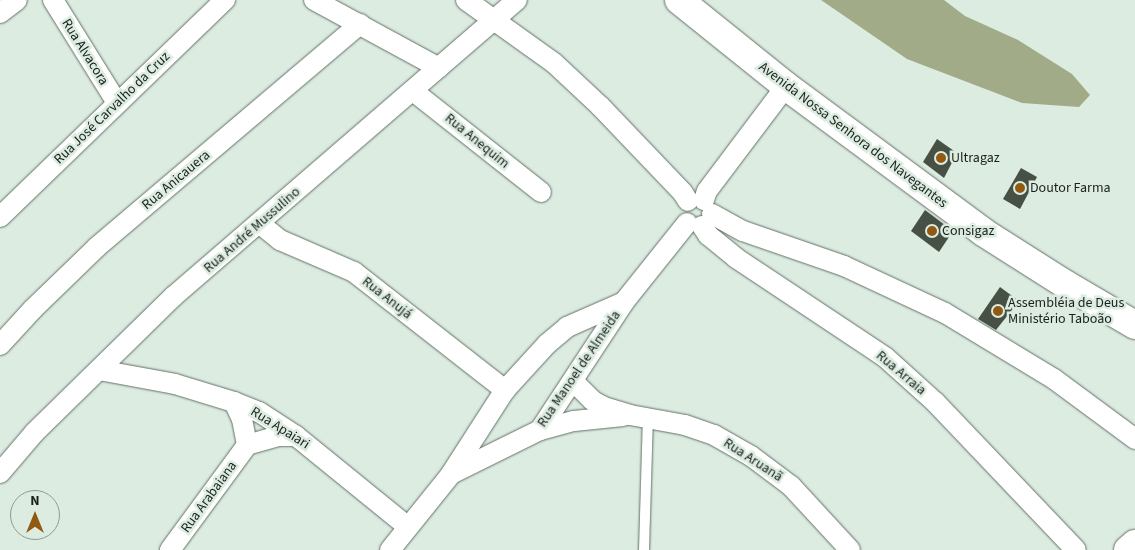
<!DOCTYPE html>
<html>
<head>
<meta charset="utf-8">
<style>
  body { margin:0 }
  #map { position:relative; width:1135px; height:550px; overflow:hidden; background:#dcece1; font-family:"Source Sans 3",sans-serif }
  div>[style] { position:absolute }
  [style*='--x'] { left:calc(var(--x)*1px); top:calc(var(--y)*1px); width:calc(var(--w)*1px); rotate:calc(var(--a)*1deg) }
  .forest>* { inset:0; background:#a2ab87 }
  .building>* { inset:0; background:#475044 }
  .roads { filter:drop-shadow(0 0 1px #637167) drop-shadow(0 0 1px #637167) }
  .lane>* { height:10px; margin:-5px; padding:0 5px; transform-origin:5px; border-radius:5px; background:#fff }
  .street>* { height:20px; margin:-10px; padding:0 10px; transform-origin:10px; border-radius:10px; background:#fff }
  .secondary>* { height:28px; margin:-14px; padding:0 14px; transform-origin:14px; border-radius:14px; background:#fff }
  .dots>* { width:14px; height:14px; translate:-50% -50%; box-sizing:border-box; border:2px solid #dcece1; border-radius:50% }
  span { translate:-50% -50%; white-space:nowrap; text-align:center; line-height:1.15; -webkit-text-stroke:5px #dcece1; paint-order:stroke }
  .street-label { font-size:14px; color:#1b201c }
  .poi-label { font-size:14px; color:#1b201c }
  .left { translate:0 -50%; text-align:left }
  .north { position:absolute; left:10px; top:490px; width:50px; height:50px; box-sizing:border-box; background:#dcece1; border:1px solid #8f9a92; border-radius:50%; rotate:0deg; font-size:14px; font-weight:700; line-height:20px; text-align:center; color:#1b201c }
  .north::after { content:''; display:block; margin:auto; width:18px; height:22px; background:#925913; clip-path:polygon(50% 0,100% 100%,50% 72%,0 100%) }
</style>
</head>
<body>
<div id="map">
  <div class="forest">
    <i style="clip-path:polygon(821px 0,944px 0,965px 16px,1018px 40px,1072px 74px,1090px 95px,1079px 107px,1022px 103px,907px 59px)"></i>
  </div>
  <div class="building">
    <i style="clip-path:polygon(937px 139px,957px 153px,944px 178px,923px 162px)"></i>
    <i style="clip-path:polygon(1021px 168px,1037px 177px,1020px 209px,1003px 199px)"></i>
    <i style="clip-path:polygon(925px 210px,953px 231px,939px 252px,911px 231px)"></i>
    <i style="clip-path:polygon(1000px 287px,1019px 301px,996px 330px,978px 319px)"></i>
  </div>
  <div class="roads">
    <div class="lane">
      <i style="--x:644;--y:550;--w:132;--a:-88.3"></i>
    </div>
    <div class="street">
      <i style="--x:53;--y:0;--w:121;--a:58.1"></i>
      <i style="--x:314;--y:0;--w:142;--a:28.5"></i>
      <i style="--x:466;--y:0;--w:108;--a:35.6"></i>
      <i style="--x:554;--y:63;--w:63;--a:43.1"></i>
      <i style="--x:600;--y:106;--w:120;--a:46.3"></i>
      <i style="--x:683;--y:193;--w:9;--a:58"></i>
      <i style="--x:0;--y:13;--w:21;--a:-37"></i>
      <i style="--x:413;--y:91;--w:163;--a:38.3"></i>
      <i style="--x:704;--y:200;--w:9;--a:-72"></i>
      <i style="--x:707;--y:191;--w:131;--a:-53"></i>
      <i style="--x:712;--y:214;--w:35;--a:29"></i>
      <i style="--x:743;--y:231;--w:107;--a:19.1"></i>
      <i style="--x:844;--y:266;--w:111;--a:25"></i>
      <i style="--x:945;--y:313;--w:127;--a:31.2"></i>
      <i style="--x:1054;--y:379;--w:101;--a:36.5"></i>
      <i style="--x:0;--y:217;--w:313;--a:-44"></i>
      <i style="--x:259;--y:223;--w:27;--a:39"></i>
      <i style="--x:280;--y:240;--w:81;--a:23.4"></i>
      <i style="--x:354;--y:272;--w:192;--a:38"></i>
      <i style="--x:702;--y:226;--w:11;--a:56"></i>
      <i style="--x:708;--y:235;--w:36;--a:39"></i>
      <i style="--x:736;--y:258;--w:179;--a:33.6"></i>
      <i style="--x:885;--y:357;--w:67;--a:42"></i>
      <i style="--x:935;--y:402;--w:204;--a:46.4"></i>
      <i style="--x:0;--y:345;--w:49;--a:-47.5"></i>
      <i style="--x:33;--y:309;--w:89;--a:-44.1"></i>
      <i style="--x:97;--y:247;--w:345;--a:-40.3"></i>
      <i style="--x:99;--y:370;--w:77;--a:10.4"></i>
      <i style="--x:175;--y:384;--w:62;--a:17"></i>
      <i style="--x:234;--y:402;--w:27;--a:22"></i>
      <i style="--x:259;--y:412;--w:44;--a:33"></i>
      <i style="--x:296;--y:436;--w:144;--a:39.1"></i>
      <i style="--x:573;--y:381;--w:28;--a:45"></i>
      <i style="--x:593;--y:401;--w:13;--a:29"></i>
      <i style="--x:604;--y:407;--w:27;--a:17"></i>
      <i style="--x:630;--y:415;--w:56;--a:10.3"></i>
      <i style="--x:685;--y:425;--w:31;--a:19"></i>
      <i style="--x:714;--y:435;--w:43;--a:29.6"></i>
      <i style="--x:751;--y:456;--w:50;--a:36.9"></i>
      <i style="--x:791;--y:486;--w:87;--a:47.3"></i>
      <i style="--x:234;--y:402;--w:19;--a:65"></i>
      <i style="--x:242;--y:419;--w:26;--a:79"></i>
      <i style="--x:540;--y:430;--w:35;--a:-15"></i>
      <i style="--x:574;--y:421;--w:49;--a:-5.8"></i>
      <i style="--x:0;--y:473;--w:52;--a:-49.6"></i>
      <i style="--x:34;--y:433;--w:196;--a:-44.4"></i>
      <i style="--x:174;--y:296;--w:453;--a:-40.8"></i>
      <i style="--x:451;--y:474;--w:99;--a:-26.3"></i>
      <i style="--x:540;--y:430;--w:153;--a:-56.7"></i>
      <i style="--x:624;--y:302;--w:101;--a:-51.4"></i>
      <i style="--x:170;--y:550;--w:130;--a:-53.7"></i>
      <i style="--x:247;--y:445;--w:33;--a:-16"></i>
      <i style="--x:279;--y:436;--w:17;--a:0"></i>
      <i style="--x:390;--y:550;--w:97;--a:-51.2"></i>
      <i style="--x:451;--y:474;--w:100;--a:-57.3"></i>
      <i style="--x:505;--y:390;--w:62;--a:-47.6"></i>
      <i style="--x:547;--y:344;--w:26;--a:-40"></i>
      <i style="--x:567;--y:327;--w:62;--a:-23.7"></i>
    </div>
    <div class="secondary">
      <i style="--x:679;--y:0;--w:137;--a:38.8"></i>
      <i style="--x:786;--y:86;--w:245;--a:36.5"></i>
      <i style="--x:983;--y:232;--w:97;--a:32.4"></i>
      <i style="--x:1065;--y:284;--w:81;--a:30.4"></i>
      <i style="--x:1128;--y:550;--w:9;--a:-41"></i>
    </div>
  </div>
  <div class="dots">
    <i style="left:941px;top:158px;background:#925913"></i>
    <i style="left:1020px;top:188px;background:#925913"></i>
    <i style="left:932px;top:231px;background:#925913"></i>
    <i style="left:998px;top:311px;background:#925913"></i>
  </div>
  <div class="street-label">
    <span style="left:85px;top:52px;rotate:58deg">Rua Alvacora</span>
    <span style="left:112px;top:108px;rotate:-44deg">Rua José Carvalho da Cruz</span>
    <span style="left:853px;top:135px;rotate:37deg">Avenida Nossa Senhora dos Navegantes</span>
    <span style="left:477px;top:141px;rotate:39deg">Rua Anequim</span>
    <span style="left:176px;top:180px;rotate:-40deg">Rua Anicauera</span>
    <span style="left:252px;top:230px;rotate:-41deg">Rua André Mussulino</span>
    <span style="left:387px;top:298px;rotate:38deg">Rua Anujá</span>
    <span style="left:579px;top:369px;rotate:-56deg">Rua Manoel de Almeida</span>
    <span style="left:901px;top:373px;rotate:40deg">Rua Arraia</span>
    <span style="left:280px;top:428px;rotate:32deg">Rua Apaiari</span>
    <span style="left:753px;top:460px;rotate:33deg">Rua Aruanã</span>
    <span style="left:209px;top:497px;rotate:-54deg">Rua Arabaiana</span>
  </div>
  <div class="poi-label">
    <span class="left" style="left:951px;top:158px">Ultragaz</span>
    <span class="left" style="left:1030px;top:188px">Doutor Farma</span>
    <span class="left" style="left:942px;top:231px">Consigaz</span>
    <span class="left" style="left:1008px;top:311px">Assembléia de Deus<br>Ministério Taboão</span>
  </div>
  <div class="north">N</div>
</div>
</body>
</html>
